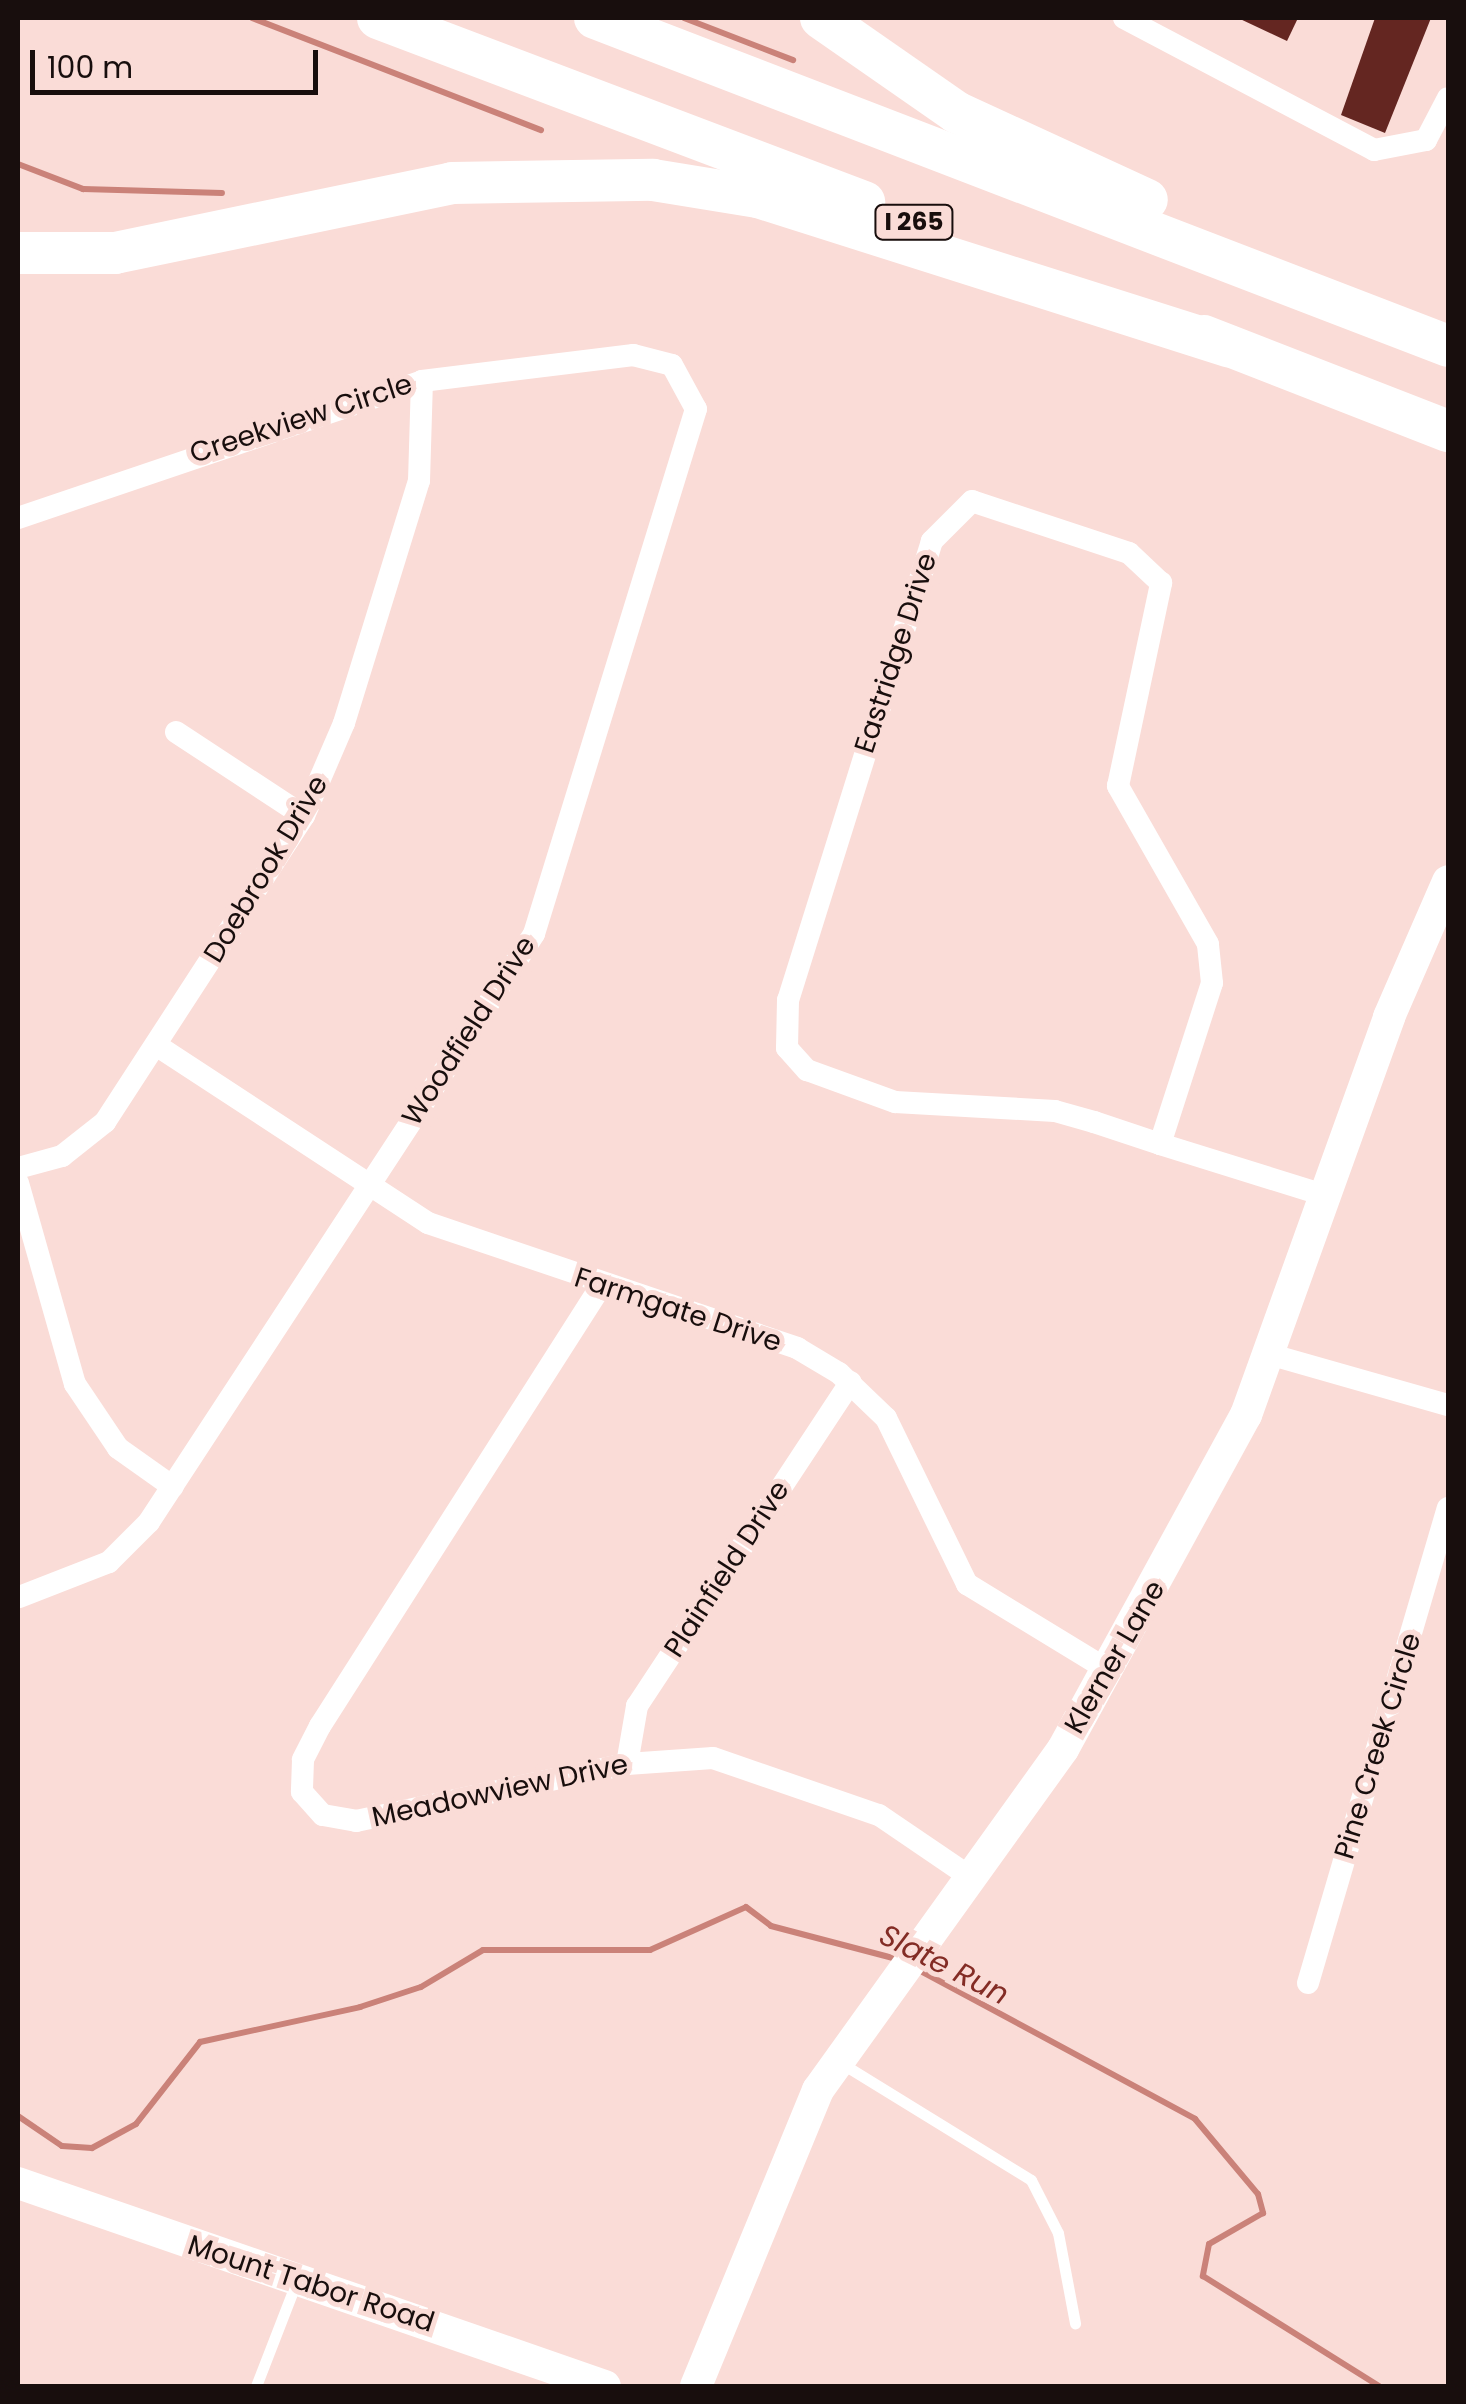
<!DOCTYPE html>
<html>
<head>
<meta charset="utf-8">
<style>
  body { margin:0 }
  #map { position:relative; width:1466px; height:2404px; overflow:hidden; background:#fadcd7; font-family:Poppins,sans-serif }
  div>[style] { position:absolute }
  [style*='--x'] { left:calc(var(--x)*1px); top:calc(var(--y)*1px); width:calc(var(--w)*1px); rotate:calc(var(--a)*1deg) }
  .stream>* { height:6px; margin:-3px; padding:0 3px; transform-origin:3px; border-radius:3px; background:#ca8279 }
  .building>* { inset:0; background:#642621 }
  .lane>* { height:11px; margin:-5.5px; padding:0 5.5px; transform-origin:5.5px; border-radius:5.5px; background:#fff }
  .street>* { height:22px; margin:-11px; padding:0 11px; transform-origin:11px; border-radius:11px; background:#fff }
  .secondary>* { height:32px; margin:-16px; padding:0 16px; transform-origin:16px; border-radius:16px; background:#fff }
  .highway>* { height:42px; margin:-21px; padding:0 21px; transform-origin:21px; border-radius:21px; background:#fff }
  span { translate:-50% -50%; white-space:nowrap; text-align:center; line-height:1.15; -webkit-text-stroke:10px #fadcd7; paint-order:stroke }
  .shield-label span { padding:2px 8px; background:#fadcd7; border:2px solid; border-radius:8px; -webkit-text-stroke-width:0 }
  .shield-label { font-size:25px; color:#180e0d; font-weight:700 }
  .street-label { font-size:28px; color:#180e0d }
  .water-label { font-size:30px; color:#832c25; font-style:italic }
  .frame { position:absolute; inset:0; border:20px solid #180e0d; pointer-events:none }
  .scale { position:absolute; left:30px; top:50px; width:288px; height:45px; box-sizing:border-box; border:5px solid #180e0d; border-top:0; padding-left:12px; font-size:30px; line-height:35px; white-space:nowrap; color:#180e0d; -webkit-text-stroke:8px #fadcd7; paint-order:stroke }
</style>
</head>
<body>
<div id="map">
  <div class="stream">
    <i style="--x:252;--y:18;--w:310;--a:21.2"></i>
    <i style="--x:684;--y:18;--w:117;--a:21.1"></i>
    <i style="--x:18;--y:164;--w:70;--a:21"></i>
    <i style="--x:83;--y:189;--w:139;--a:1.6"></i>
    <i style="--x:917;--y:1969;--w:316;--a:28.3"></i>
    <i style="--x:1195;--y:2119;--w:98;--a:50"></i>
    <i style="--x:1258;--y:2194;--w:20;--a:75"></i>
    <i style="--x:1263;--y:2213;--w:62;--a:150.1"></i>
    <i style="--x:1209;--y:2244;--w:33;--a:101"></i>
    <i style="--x:1203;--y:2276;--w:208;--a:32"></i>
    <i style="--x:18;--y:2116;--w:53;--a:34.3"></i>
    <i style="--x:62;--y:2146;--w:30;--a:4"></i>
    <i style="--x:92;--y:2148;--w:50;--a:-28.6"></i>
    <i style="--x:136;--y:2124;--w:104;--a:-52"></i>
    <i style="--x:200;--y:2042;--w:164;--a:-12.3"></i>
    <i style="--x:360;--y:2007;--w:64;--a:-18.2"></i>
    <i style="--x:421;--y:1987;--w:72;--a:-30.8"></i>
    <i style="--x:483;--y:1950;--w:167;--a:0"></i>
    <i style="--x:650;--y:1950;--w:105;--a:-24.1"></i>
    <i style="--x:746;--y:1907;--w:31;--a:37"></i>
    <i style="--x:771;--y:1926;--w:130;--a:14.7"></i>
  </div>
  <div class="building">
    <i style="clip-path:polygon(1238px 18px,1298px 18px,1287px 41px)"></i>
    <i style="clip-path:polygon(1375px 18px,1431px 18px,1385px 133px,1341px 115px)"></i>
  </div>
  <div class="lane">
    <i style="--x:841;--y:2063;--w:223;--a:31.6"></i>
    <i style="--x:1031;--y:2180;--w:59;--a:63"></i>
    <i style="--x:1058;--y:2233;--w:92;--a:79.3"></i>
    <i style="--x:256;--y:2386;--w:110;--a:-68.8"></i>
  </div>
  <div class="street">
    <i style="--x:1124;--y:18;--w:283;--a:27.8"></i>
    <i style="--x:1374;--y:150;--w:53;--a:-10.9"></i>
    <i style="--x:1426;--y:140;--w:47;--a:-62.4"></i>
    <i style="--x:18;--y:518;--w:427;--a:-18.7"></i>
    <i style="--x:422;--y:381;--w:213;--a:-7"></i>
    <i style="--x:633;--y:355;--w:40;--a:14.4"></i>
    <i style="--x:672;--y:365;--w:50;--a:61.4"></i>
    <i style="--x:696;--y:409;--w:549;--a:107.15"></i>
    <i style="--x:534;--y:934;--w:703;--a:123.22"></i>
    <i style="--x:149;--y:1522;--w:57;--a:135"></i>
    <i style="--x:109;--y:1562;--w:97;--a:158.7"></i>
    <i style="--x:176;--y:732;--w:153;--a:33.3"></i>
    <i style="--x:156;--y:1045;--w:325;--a:33.2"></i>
    <i style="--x:428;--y:1223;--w:390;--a:18.7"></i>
    <i style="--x:797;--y:1348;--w:49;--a:30.8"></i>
    <i style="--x:839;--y:1373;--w:65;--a:43.8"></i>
    <i style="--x:886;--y:1418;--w:185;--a:64"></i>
    <i style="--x:967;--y:1584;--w:165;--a:31.4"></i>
    <i style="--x:1160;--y:1144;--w:169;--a:-72.1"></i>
    <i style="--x:1212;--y:983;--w:39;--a:-96"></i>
    <i style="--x:1208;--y:944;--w:182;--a:-119.7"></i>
    <i style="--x:1118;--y:786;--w:208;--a:-78"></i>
    <i style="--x:1161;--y:583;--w:44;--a:-136.8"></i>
    <i style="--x:1129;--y:553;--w:165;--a:-161.7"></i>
    <i style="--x:972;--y:501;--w:57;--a:135"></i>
    <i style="--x:932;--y:541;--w:481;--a:107.4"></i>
    <i style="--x:788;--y:1000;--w:48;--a:91.2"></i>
    <i style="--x:787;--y:1048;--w:30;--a:48"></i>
    <i style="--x:807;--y:1070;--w:94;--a:20"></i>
    <i style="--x:895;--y:1102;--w:160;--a:3.2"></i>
    <i style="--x:1055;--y:1111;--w:41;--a:15.8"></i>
    <i style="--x:1094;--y:1122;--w:70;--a:18.4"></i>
    <i style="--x:1160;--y:1144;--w:175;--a:17.3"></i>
    <i style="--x:18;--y:1168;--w:46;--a:-15.3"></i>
    <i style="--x:62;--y:1156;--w:55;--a:-38.3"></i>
    <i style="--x:105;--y:1122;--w:365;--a:-57"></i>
    <i style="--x:304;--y:816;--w:101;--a:-66.7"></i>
    <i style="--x:344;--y:723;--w:253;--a:-72.8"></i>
    <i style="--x:419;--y:481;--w:100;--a:-88.3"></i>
    <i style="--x:18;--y:1183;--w:209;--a:74.2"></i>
    <i style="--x:75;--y:1384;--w:77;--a:56.1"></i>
    <i style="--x:118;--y:1448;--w:67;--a:35.3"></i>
    <i style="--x:601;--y:1286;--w:522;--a:122.56"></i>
    <i style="--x:320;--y:1726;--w:38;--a:117"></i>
    <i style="--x:303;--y:1760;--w:32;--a:92"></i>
    <i style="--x:302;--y:1792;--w:31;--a:48"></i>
    <i style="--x:323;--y:1815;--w:34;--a:10"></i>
    <i style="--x:356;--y:1821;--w:277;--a:-11.9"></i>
    <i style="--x:627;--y:1764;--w:86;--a:-4"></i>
    <i style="--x:713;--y:1758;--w:176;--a:19"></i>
    <i style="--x:879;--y:1815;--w:114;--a:34.2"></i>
    <i style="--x:1272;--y:1355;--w:183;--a:15.9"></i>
    <i style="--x:627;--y:1764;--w:59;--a:-80.2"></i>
    <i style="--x:637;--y:1706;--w:388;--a:-56.6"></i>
    <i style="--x:1308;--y:1983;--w:495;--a:-73.6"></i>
  </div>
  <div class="secondary">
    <i style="--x:18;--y:2183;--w:621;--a:19.08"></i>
    <i style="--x:696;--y:2386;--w:320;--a:-67.6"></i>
    <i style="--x:818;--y:2090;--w:420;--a:-54.3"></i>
    <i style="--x:1063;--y:1749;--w:381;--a:-61.3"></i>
    <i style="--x:1246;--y:1415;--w:423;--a:-70.2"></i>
    <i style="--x:1389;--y:1017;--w:148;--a:-66.5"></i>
  </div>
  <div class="highway">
    <i style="--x:378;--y:18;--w:520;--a:20.74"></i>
    <i style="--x:595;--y:18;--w:914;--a:21.03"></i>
    <i style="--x:821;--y:18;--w:165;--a:34.8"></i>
    <i style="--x:956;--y:112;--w:210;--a:24.7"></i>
    <i style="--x:18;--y:253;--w:97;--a:0"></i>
    <i style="--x:115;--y:253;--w:344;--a:-11.7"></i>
    <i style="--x:452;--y:183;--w:201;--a:-0.9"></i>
    <i style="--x:653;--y:180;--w:106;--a:9.2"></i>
    <i style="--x:758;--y:197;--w:494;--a:17.6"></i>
    <i style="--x:1204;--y:336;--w:262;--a:21.3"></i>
  </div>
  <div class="shield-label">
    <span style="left:914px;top:222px">I 265</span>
  </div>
  <div class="street-label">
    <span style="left:301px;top:419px;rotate:-18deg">Creekview Circle</span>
    <span style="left:896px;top:653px;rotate:-72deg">Eastridge Drive</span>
    <span style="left:266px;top:869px;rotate:-59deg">Doebrook Drive</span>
    <span style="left:469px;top:1031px;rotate:-57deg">Woodfield Drive</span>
    <span style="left:678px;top:1310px;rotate:18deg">Farmgate Drive</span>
    <span style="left:727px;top:1569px;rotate:-57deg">Plainfield Drive</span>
    <span style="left:1115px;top:1657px;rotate:-60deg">Klerner Lane</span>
    <span style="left:1378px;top:1746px;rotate:-73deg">Pine Creek Circle</span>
    <span style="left:500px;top:1791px;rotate:-12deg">Meadowview Drive</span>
    <span style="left:311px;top:2284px;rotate:18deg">Mount Tabor Road</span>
  </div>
  <div class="water-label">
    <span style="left:944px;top:1965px;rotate:27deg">Slate Run</span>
  </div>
  <div class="frame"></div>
  <div class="scale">100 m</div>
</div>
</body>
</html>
